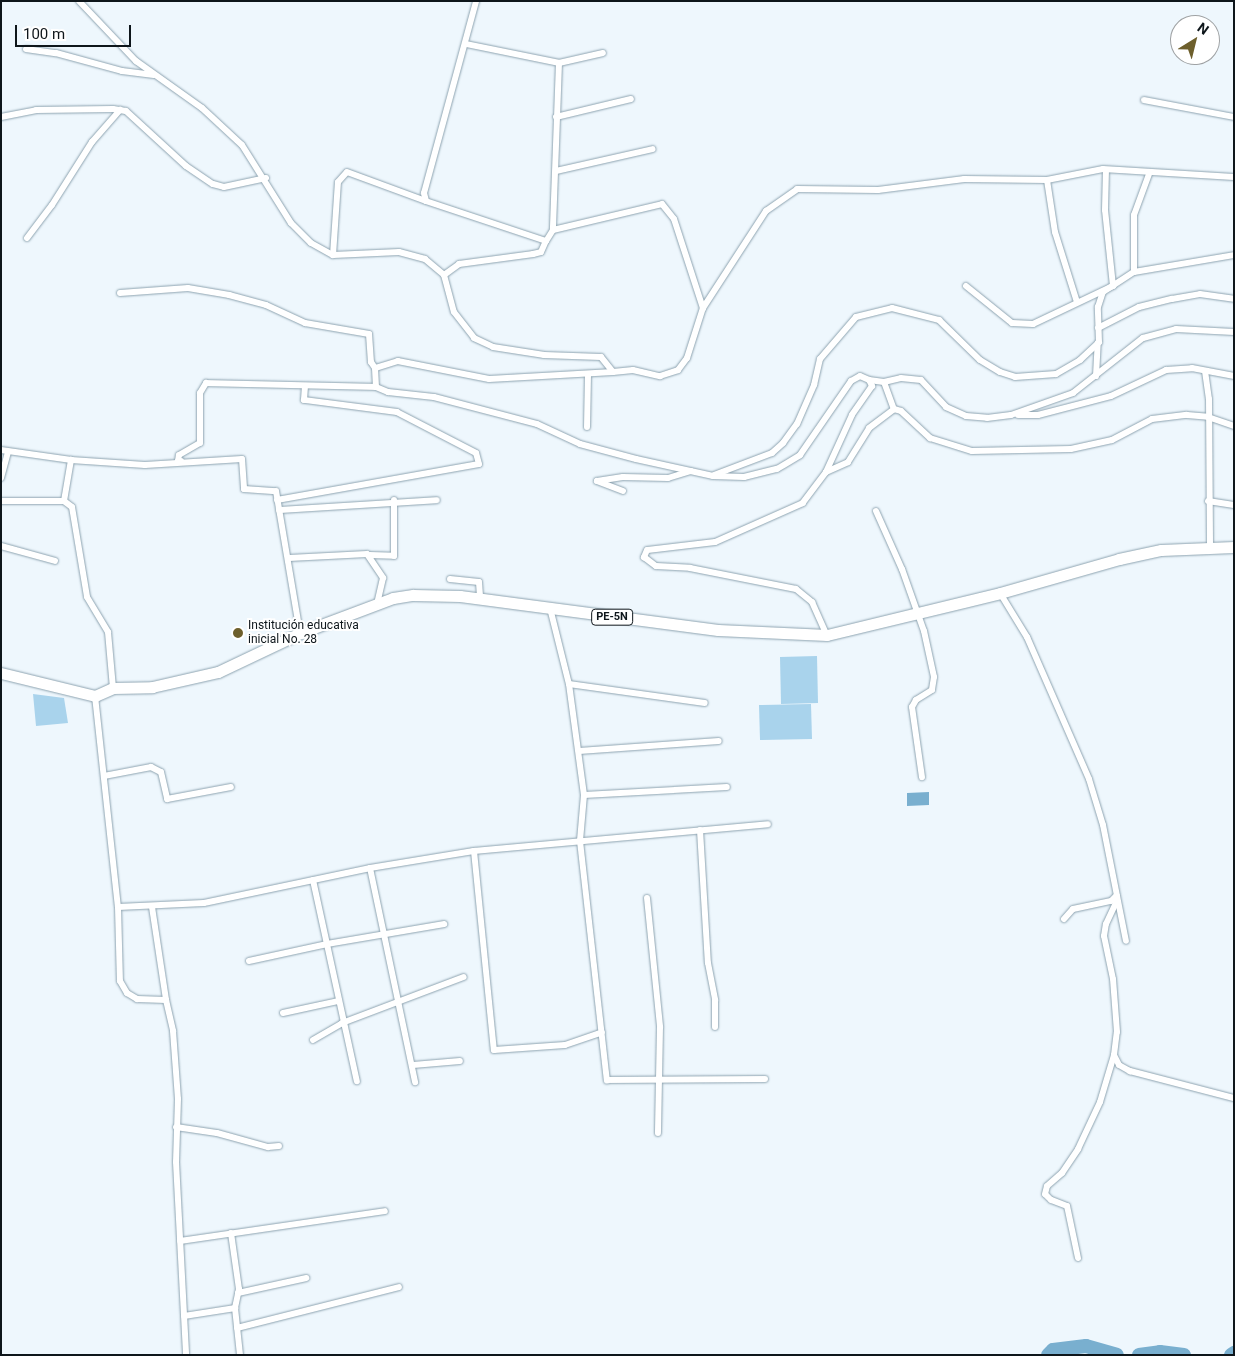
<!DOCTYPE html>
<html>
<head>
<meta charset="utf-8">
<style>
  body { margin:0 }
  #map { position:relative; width:1235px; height:1356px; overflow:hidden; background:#eef7fd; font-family:Roboto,sans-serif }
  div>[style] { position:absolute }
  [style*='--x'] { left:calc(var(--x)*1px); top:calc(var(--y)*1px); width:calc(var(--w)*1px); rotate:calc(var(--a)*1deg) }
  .green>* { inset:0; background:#a9d3ec }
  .water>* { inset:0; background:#79afcf }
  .river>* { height:14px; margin:-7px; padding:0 7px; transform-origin:7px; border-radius:7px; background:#79afcf }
  .roads { filter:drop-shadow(0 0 1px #8da3b0) drop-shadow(0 0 1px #8da3b0) }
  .minor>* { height:6px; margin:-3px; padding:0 3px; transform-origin:3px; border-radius:3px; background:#fff }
  .trunk>* { height:11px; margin:-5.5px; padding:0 5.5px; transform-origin:5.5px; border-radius:5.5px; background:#fff }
  .dots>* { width:14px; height:14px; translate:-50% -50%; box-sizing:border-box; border:2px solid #fff; border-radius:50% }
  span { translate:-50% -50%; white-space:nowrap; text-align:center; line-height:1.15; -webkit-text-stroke:4px #fff; paint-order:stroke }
  .shield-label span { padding:1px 4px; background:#fff; border:1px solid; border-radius:4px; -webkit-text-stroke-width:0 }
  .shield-label { font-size:11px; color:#0e161b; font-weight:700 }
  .poi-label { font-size:12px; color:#0e161b }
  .left { translate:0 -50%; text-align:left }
  .frame { position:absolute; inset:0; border:2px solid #0e161b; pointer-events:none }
  .north { position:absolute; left:1170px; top:15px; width:50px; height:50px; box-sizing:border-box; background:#fff; border:1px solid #9fa2a4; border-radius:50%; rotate:36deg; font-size:14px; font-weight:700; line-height:20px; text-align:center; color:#0e161b }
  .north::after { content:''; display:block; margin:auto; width:18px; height:22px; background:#6d5f2c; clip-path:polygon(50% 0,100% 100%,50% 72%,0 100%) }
  .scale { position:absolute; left:15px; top:25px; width:116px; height:22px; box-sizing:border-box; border:2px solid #0e161b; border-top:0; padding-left:6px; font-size:15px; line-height:18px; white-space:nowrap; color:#0e161b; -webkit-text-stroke:4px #fff; paint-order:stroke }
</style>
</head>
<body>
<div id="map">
  <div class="green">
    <i style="clip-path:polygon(817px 656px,818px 703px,781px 704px,780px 657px)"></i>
    <i style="clip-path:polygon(33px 694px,64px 698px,68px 723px,36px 726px)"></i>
    <i style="clip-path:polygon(811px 704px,812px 739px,760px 740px,759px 705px)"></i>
  </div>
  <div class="water">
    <i style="clip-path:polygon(929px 792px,929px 805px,907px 806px,907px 793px)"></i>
  </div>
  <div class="river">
    <i style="--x:1048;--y:1355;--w:7;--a:-45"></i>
    <i style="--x:1053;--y:1350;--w:33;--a:-7"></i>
    <i style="--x:1086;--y:1346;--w:32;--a:16"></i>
    <i style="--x:1139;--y:1355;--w:21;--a:-8"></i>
    <i style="--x:1160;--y:1352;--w:24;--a:7"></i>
    <i style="--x:1231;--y:1355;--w:4;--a:-34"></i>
  </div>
  <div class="roads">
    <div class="minor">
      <i style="--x:79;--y:1;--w:83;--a:46.5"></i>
      <i style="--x:136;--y:61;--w:81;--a:35.5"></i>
      <i style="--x:202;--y:108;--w:54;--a:42.8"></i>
      <i style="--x:242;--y:145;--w:92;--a:57.9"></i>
      <i style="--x:291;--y:223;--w:28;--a:45"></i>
      <i style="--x:311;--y:243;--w:25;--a:29"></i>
      <i style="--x:333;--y:255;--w:66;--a:-2.6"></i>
      <i style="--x:399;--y:252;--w:27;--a:15"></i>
      <i style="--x:425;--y:259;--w:25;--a:40"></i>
      <i style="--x:444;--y:275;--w:38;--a:75"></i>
      <i style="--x:454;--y:312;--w:33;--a:52"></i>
      <i style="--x:474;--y:338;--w:21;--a:25"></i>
      <i style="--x:493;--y:347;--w:52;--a:8.9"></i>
      <i style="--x:544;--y:355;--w:57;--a:2"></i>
      <i style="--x:601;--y:357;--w:19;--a:51"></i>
      <i style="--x:613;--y:372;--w:124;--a:176.8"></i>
      <i style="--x:489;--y:379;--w:93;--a:-168.8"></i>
      <i style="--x:398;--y:361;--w:24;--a:163"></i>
      <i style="--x:375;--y:368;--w:19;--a:87"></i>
      <i style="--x:376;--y:387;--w:13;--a:23"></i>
      <i style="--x:388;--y:392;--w:46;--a:6.2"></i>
      <i style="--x:434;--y:397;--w:106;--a:14.7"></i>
      <i style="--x:537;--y:424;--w:47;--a:24.9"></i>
      <i style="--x:580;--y:444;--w:58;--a:15"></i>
      <i style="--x:636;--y:459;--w:79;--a:12.4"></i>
      <i style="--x:713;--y:476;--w:31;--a:2"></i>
      <i style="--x:744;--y:477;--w:34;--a:-14"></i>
      <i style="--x:777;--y:469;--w:27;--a:-31"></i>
      <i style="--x:800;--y:455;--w:90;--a:-55.4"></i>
      <i style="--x:851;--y:381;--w:10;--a:-29"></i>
      <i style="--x:860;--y:376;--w:10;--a:24"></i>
      <i style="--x:869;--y:380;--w:7;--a:63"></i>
      <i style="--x:872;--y:386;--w:35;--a:125"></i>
      <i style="--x:852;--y:415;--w:63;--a:114.5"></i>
      <i style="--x:826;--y:472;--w:39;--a:127"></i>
      <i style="--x:803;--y:503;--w:96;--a:156.1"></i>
      <i style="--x:715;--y:542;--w:68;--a:173.3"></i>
      <i style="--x:647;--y:550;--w:8;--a:113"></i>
      <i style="--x:644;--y:557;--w:15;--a:37"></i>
      <i style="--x:656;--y:566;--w:34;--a:3"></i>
      <i style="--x:690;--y:568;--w:108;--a:11.2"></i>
      <i style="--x:796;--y:589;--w:21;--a:39"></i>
      <i style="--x:812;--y:602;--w:36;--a:66"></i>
      <i style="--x:466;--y:44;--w:95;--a:11.5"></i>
      <i style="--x:559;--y:63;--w:167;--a:92.1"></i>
      <i style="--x:553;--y:230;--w:13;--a:122"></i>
      <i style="--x:26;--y:49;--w:30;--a:8"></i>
      <i style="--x:56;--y:53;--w:68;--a:15.3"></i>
      <i style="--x:122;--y:71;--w:32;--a:7"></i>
      <i style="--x:559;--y:63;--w:45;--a:-12.8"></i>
      <i style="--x:1144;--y:100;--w:92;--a:10.7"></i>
      <i style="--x:1;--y:117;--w:36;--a:-11"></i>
      <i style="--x:36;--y:110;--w:77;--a:-0.7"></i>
      <i style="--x:113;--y:109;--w:13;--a:9"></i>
      <i style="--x:126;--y:111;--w:81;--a:42.5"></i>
      <i style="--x:186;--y:166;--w:32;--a:34"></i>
      <i style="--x:213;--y:184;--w:11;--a:15"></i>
      <i style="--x:224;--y:187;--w:43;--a:-12.1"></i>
      <i style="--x:556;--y:117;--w:77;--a:-13.5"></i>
      <i style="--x:556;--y:171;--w:99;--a:-12.8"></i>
      <i style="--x:1047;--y:180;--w:53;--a:81.3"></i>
      <i style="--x:1055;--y:232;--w:73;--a:72.6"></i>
      <i style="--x:553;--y:230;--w:112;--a:-13.4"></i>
      <i style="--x:662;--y:204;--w:19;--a:51"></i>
      <i style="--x:674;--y:219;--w:94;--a:72"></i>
      <i style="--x:27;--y:238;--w:41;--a:-52.9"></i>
      <i style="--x:52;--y:205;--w:75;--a:-57.6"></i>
      <i style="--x:92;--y:142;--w:43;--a:-48.8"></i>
      <i style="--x:333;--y:255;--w:73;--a:-86.1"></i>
      <i style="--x:338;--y:182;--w:13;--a:-48"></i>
      <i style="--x:347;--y:172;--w:84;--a:20.2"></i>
      <i style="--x:1134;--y:272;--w:57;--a:-90"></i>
      <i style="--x:1134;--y:215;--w:44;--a:-69.9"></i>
      <i style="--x:444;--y:275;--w:19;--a:-36"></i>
      <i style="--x:459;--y:264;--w:75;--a:-7.7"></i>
      <i style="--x:533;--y:254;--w:8;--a:-14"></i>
      <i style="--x:541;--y:252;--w:12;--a:-66"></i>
      <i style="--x:546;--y:241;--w:126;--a:-161.6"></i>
      <i style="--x:426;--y:201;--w:8;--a:-104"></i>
      <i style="--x:424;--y:193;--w:199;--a:-74.8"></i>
      <i style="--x:966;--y:286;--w:59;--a:38.8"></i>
      <i style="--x:1012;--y:323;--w:21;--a:3"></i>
      <i style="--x:1033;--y:324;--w:89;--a:-25.4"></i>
      <i style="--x:1113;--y:286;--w:76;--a:-96"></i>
      <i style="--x:1105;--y:210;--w:40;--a:-88.6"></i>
      <i style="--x:120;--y:293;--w:68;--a:-4.2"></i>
      <i style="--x:188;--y:288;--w:42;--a:9.7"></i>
      <i style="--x:229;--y:295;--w:38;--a:15"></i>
      <i style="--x:266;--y:305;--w:43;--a:24.8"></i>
      <i style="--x:305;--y:323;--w:65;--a:9.8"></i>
      <i style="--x:369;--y:334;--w:28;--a:86"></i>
      <i style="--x:371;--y:362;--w:7;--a:56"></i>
      <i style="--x:1098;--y:328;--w:46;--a:-27.1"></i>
      <i style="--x:1139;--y:307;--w:34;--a:-14"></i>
      <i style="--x:1172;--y:299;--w:28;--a:-10"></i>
      <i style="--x:1200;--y:294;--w:34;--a:8"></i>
      <i style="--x:1205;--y:371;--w:28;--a:82"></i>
      <i style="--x:1209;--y:399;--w:149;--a:89.6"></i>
      <i style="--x:613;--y:372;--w:20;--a:-6"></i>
      <i style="--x:633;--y:370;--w:28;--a:13"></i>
      <i style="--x:660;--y:376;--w:19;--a:-18"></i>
      <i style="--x:678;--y:370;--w:15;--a:-53"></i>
      <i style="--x:687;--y:358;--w:52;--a:-72.3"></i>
      <i style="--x:703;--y:308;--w:116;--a:-57"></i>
      <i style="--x:766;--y:211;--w:38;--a:-35"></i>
      <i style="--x:797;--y:189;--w:81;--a:0.7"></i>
      <i style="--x:878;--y:190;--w:87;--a:-7.3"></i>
      <i style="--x:964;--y:179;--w:83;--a:0.7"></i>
      <i style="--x:1047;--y:180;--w:57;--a:-11.1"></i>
      <i style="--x:1103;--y:169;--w:131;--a:3.5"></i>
      <i style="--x:1096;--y:376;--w:33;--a:-87"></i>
      <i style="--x:869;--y:380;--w:15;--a:8"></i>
      <i style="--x:884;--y:382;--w:17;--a:-13"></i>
      <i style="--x:901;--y:378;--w:20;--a:6"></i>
      <i style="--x:921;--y:380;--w:37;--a:47"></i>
      <i style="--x:946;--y:407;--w:22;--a:24"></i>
      <i style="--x:966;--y:416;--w:21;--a:5"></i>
      <i style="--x:987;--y:418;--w:24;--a:-7"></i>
      <i style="--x:1011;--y:415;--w:66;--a:-19.5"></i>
      <i style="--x:1073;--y:393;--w:89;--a:-38.2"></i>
      <i style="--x:1143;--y:338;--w:34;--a:-15"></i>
      <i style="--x:1176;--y:329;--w:58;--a:3"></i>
      <i style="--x:884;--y:382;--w:29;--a:70"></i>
      <i style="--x:1018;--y:415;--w:20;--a:0"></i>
      <i style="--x:1038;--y:415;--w:75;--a:-14.6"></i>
      <i style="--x:1111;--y:396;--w:61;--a:-25.3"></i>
      <i style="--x:1166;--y:370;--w:26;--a:-4"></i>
      <i style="--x:1192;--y:368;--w:43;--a:10.8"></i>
      <i style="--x:587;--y:427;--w:52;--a:-88.9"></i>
      <i style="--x:1;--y:450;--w:71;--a:8.1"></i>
      <i style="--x:181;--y:461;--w:3;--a:180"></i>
      <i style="--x:178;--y:461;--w:6;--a:-81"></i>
      <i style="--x:179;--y:455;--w:24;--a:-30"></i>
      <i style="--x:200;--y:443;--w:50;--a:-90"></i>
      <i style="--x:200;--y:393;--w:12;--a:-59"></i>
      <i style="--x:206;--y:383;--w:170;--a:1.3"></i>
      <i style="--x:826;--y:472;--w:24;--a:-24"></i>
      <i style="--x:848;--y:462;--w:40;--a:-58"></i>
      <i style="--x:869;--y:428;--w:31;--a:-37"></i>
      <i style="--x:894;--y:409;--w:7;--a:16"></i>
      <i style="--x:901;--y:411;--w:40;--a:43"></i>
      <i style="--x:930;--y:438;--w:44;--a:17.2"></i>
      <i style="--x:972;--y:451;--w:99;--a:-1.2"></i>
      <i style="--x:1071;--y:449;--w:42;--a:-12.4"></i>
      <i style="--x:1112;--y:440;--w:45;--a:-27.7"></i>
      <i style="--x:1152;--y:419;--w:35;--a:-7"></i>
      <i style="--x:1187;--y:415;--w:21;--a:5"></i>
      <i style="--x:1208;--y:417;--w:28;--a:19"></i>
      <i style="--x:714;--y:475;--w:62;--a:-20.8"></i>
      <i style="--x:772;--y:453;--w:15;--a:-42"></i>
      <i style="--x:783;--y:443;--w:24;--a:-54"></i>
      <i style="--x:797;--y:424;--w:43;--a:-66.4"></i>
      <i style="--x:814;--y:385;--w:27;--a:-77"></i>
      <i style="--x:820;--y:359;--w:55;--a:-49.4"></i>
      <i style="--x:856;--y:317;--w:37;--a:-14"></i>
      <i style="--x:892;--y:308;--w:49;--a:14.3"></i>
      <i style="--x:939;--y:320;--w:57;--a:44.3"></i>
      <i style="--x:980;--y:360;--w:23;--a:31"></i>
      <i style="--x:1000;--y:372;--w:16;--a:18"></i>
      <i style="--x:1015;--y:377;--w:41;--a:-4.2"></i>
      <i style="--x:1056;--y:374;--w:28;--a:-30"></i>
      <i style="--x:1080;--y:360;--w:26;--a:-43"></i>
      <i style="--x:1099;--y:342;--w:35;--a:-92"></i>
      <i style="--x:1098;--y:307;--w:16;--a:-72"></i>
      <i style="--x:1103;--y:292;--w:37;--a:-33"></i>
      <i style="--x:1134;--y:272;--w:101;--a:-9.6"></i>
      <i style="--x:1;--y:478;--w:27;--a:-75"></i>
      <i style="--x:623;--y:491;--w:28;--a:-159"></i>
      <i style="--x:597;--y:481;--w:26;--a:-9"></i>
      <i style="--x:623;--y:477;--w:45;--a:1.3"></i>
      <i style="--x:668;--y:478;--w:24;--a:-17"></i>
      <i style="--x:277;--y:500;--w:205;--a:-10.1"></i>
      <i style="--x:479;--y:464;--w:11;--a:-105"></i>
      <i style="--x:476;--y:453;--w:89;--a:-152.6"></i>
      <i style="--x:397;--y:412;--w:94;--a:-172.6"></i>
      <i style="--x:304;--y:400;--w:13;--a:-86"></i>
      <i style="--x:1;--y:501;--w:63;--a:0"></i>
      <i style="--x:64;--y:501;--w:42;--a:-80.3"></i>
      <i style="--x:71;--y:460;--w:74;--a:3.9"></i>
      <i style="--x:145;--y:465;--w:97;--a:-3.5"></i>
      <i style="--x:242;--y:459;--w:30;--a:86"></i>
      <i style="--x:244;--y:489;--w:32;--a:4"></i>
      <i style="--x:276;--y:491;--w:144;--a:80.4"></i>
      <i style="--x:64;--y:501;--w:10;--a:37"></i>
      <i style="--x:72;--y:507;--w:91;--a:80.5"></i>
      <i style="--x:87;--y:597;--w:41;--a:59"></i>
      <i style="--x:108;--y:632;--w:56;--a:84.9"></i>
      <i style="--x:1208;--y:501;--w:26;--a:9"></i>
      <i style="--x:279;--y:510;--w:158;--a:-3.6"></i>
      <i style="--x:876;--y:511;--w:64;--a:65.9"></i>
      <i style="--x:902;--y:569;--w:66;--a:70.5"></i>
      <i style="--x:924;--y:631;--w:47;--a:77.7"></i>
      <i style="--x:934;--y:677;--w:13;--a:99"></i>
      <i style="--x:932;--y:690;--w:19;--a:148"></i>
      <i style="--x:916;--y:700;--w:8;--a:120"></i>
      <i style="--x:912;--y:707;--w:71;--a:81.9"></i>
      <i style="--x:1;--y:546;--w:56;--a:15.5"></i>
      <i style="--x:370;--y:555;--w:24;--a:2"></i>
      <i style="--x:394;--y:556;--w:56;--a:-90"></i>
      <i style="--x:289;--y:558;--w:78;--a:-2.9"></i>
      <i style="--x:367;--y:554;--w:29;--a:56"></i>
      <i style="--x:383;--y:578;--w:27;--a:103"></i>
      <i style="--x:450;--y:579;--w:29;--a:6"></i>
      <i style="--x:479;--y:582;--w:16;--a:86"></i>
      <i style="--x:1000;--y:593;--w:52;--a:58.5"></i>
      <i style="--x:1027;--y:637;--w:155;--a:66.4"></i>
      <i style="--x:1089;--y:779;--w:48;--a:73.1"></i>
      <i style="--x:1103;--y:825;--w:118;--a:78.8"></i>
      <i style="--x:550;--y:608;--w:78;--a:76"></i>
      <i style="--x:569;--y:684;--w:112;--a:82.3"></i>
      <i style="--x:584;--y:795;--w:46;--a:95"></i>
      <i style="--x:580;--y:841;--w:241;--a:83.6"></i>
      <i style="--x:607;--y:1080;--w:158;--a:-0.4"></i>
      <i style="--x:569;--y:684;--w:137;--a:8"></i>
      <i style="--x:95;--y:696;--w:212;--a:83.8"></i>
      <i style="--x:118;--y:907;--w:74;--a:88.5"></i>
      <i style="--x:120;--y:981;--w:14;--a:60"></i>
      <i style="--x:127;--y:993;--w:12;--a:31"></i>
      <i style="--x:137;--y:999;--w:29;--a:2"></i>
      <i style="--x:166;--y:1000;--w:32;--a:77"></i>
      <i style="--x:173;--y:1031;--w:68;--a:85.8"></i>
      <i style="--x:178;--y:1099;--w:63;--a:91.8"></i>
      <i style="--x:176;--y:1162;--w:193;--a:87"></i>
      <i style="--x:579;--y:751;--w:140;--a:-4.1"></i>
      <i style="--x:104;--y:776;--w:48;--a:-10.8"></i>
      <i style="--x:151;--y:767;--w:11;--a:27"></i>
      <i style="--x:161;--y:772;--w:28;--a:77"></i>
      <i style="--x:167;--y:799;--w:65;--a:-10.6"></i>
      <i style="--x:584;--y:795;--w:143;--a:-3.2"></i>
      <i style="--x:700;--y:830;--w:133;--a:86.6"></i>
      <i style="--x:708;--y:963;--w:38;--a:79"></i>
      <i style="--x:715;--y:1000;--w:27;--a:90"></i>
      <i style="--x:474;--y:851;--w:200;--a:84.3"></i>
      <i style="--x:494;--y:1050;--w:71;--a:-4"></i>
      <i style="--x:565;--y:1045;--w:39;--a:-19"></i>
      <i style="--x:370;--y:868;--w:219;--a:78.1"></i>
      <i style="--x:313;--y:880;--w:206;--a:77.7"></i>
      <i style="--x:647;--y:898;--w:130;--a:84.2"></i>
      <i style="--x:660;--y:1027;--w:106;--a:91.1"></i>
      <i style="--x:118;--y:907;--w:86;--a:-2.7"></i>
      <i style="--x:204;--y:903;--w:170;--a:-11.9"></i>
      <i style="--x:370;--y:868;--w:105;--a:-9.3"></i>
      <i style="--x:474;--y:851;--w:295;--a:-5.2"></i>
      <i style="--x:152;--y:907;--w:94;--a:81.4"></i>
      <i style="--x:1064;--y:919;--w:13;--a:-48"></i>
      <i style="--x:1073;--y:909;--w:39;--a:-12"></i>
      <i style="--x:1111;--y:901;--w:8;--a:-45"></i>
      <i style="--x:249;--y:961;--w:80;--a:-12.3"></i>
      <i style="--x:327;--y:944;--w:119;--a:-9.7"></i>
      <i style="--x:283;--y:1013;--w:56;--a:-12.3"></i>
      <i style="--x:313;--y:1040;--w:34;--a:-30"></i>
      <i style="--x:342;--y:1023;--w:130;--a:-20.7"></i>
      <i style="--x:1114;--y:1055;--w:11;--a:63"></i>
      <i style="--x:1119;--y:1065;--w:13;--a:29"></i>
      <i style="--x:1130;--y:1071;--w:107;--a:14.6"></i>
      <i style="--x:413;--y:1065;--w:47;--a:-4.9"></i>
      <i style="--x:176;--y:1127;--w:41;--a:8.3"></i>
      <i style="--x:217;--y:1133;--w:53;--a:15.4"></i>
      <i style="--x:268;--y:1147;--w:11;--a:-5"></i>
      <i style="--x:231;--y:1233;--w:57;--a:81.9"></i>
      <i style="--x:239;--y:1289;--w:19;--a:102"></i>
      <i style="--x:180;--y:1241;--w:207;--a:-8.3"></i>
      <i style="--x:1078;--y:1258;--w:53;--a:-101.9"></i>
      <i style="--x:1067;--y:1206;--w:17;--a:-159"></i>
      <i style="--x:1051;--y:1200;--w:8;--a:-135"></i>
      <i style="--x:1045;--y:1194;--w:8;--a:-76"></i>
      <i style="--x:1047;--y:1186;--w:20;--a:-41"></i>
      <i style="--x:1062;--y:1173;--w:29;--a:-56"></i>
      <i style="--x:1078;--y:1149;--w:52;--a:-64.9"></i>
      <i style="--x:1100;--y:1102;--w:49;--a:-73.4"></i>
      <i style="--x:1114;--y:1055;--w:23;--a:-83"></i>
      <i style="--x:1117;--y:1032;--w:53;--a:-94.3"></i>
      <i style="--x:1113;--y:979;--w:44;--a:-101.8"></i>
      <i style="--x:1104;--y:936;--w:12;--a:-81"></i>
      <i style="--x:1106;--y:924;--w:23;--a:-65"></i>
      <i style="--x:238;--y:1293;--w:70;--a:-12.4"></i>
      <i style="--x:184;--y:1316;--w:52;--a:-8.9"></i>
      <i style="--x:235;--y:1308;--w:47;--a:83.9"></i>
      <i style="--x:237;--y:1328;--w:167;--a:-14.2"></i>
    </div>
    <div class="trunk">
      <i style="--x:1;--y:673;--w:97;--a:13.7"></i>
      <i style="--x:95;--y:696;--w:20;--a:-24"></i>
      <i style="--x:113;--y:688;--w:39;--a:-1"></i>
      <i style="--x:152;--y:687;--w:68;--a:-12.8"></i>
      <i style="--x:218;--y:672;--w:91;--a:-25.4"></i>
      <i style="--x:300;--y:633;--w:99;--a:-20.6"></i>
      <i style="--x:393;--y:598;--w:20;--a:-9"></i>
      <i style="--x:413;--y:595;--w:47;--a:1.2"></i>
      <i style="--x:460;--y:596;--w:260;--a:7.5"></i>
      <i style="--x:718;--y:630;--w:109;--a:2.6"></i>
      <i style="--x:827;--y:635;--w:178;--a:-13.6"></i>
      <i style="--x:1000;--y:593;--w:124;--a:-15.9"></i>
      <i style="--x:1119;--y:559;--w:43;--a:-12.1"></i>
      <i style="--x:1161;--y:550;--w:73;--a:-2.4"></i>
    </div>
  </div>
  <div class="dots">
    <i style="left:238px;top:633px;background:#6d5f2c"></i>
  </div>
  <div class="shield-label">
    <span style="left:612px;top:617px">PE-5N</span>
  </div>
  <div class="poi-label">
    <span class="left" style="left:248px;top:633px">Institución educativa<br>inicial No. 28</span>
  </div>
  <div class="frame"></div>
  <div class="north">N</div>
  <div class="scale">100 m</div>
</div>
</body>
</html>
